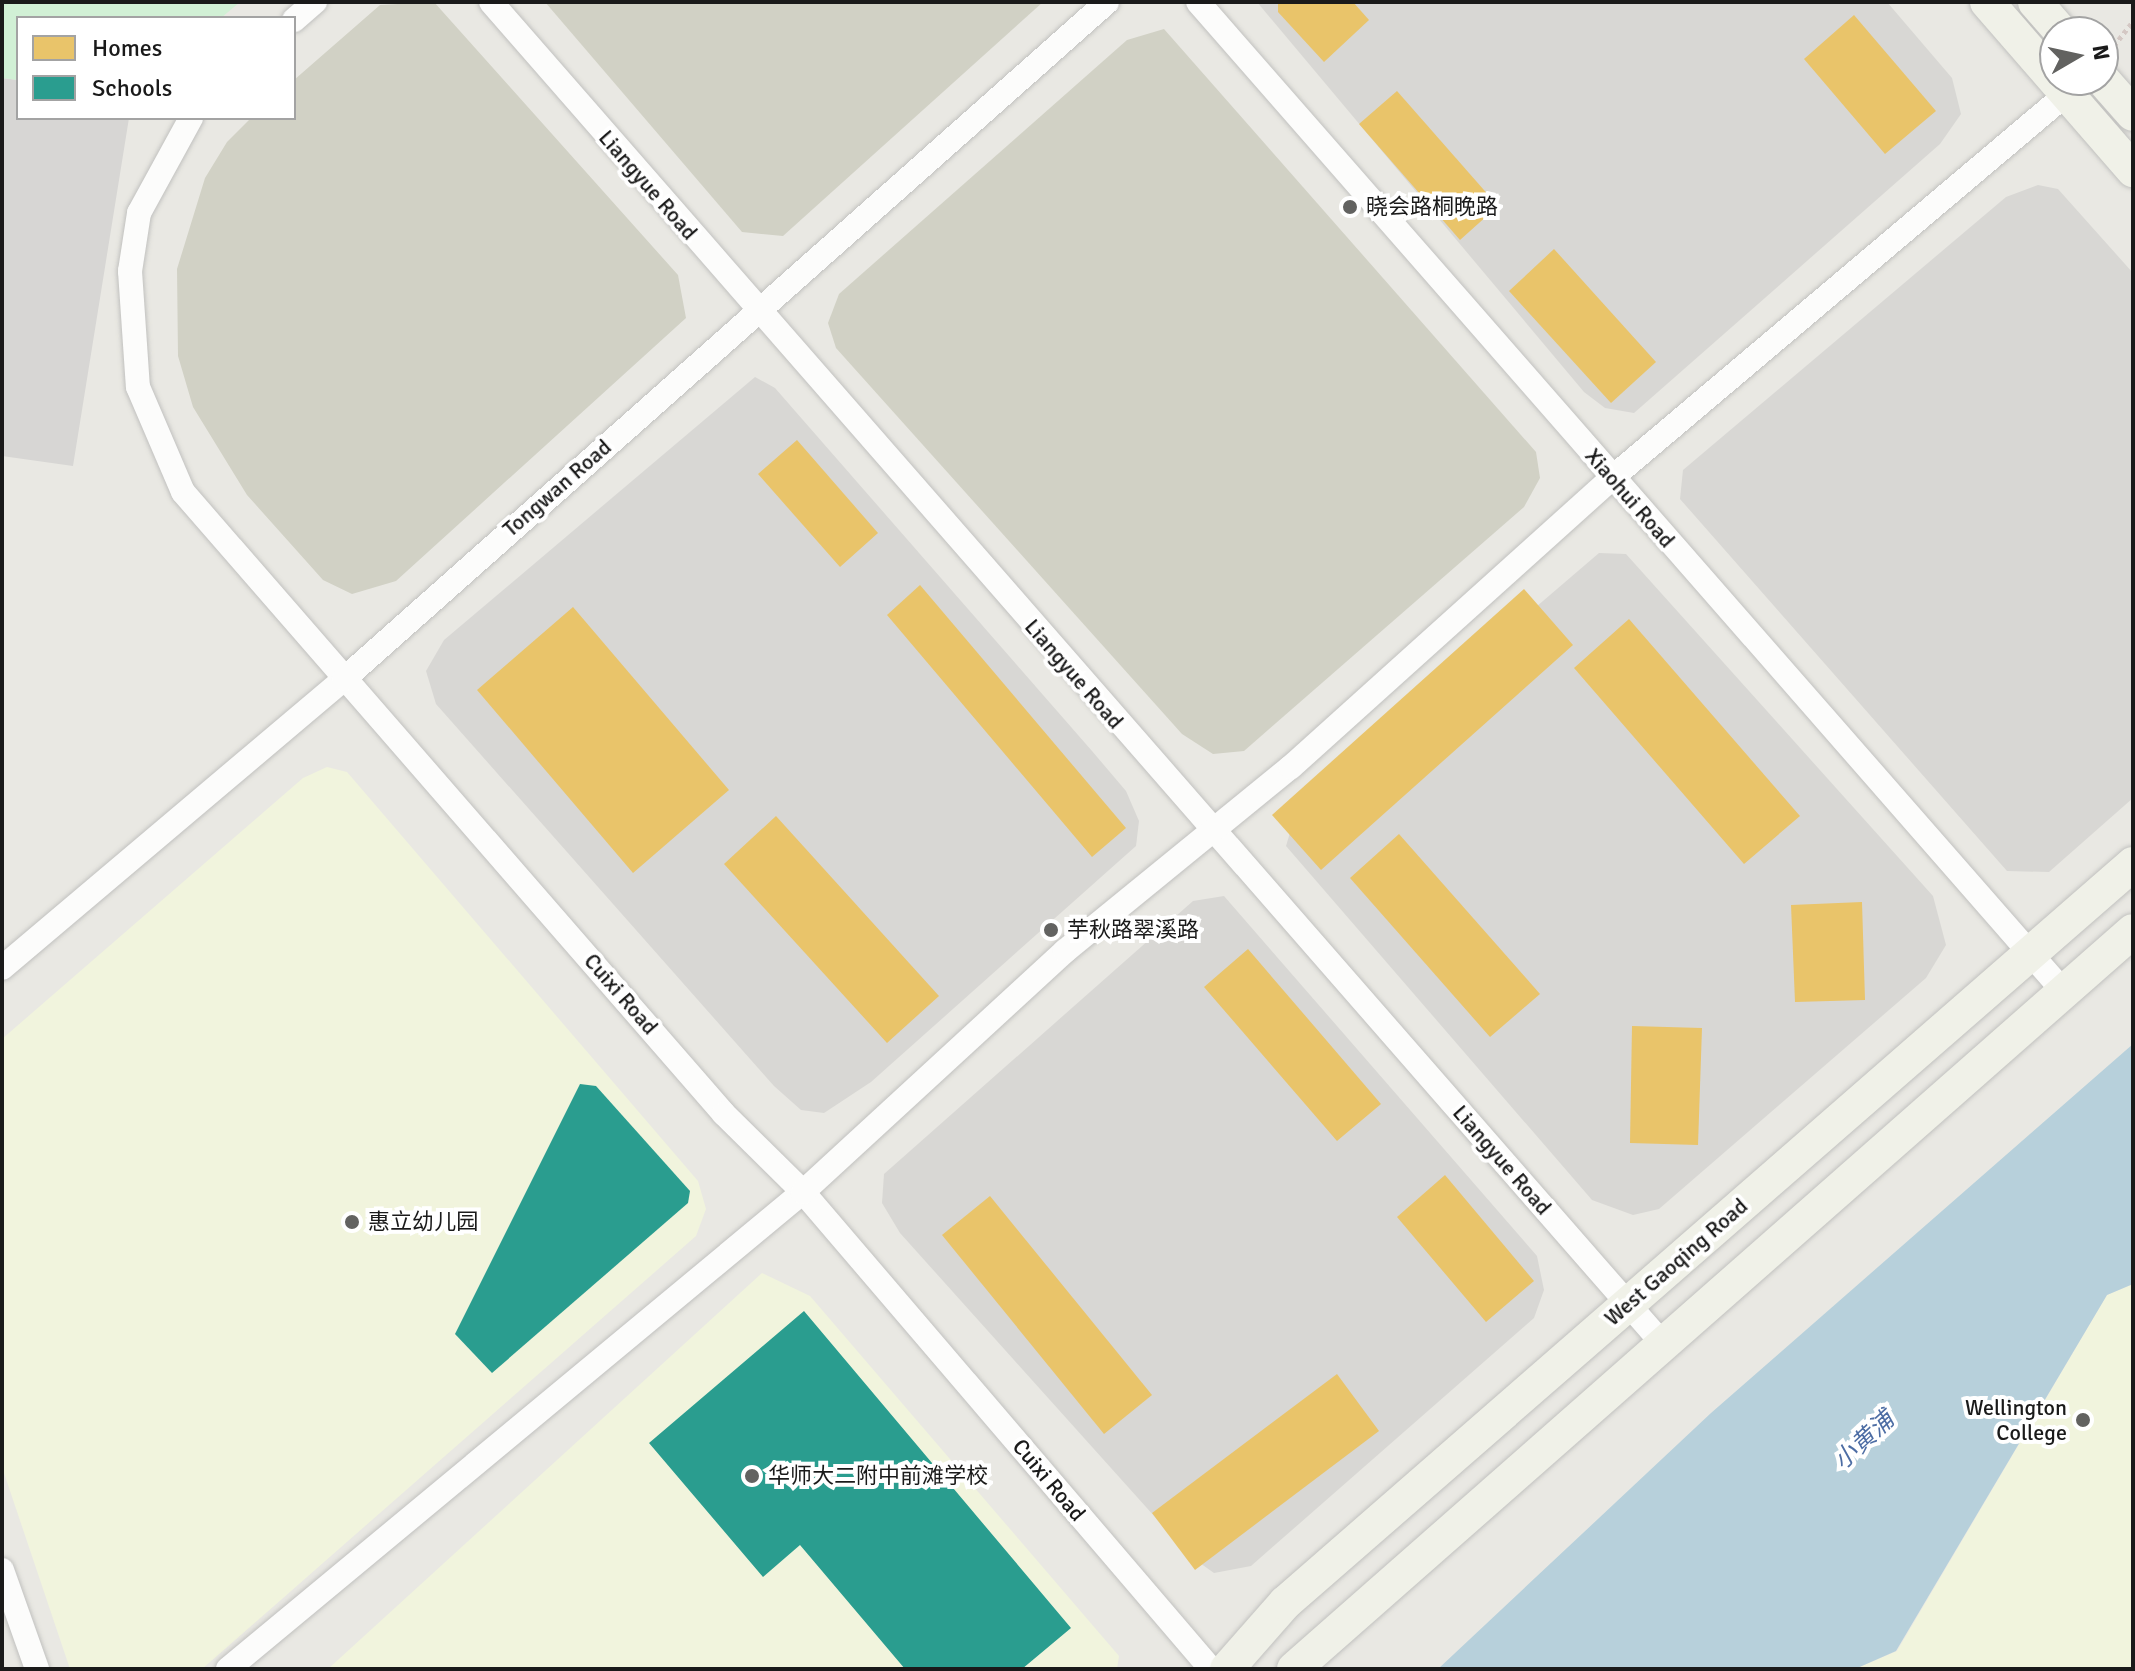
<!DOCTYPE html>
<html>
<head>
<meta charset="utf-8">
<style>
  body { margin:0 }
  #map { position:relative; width:2135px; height:1671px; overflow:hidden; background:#e9e8e3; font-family:Signika,"Noto Sans SC",sans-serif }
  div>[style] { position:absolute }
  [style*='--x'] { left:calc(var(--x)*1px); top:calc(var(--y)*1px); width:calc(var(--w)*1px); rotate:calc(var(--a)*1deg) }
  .residential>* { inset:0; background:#d8d7d4 }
  .education>* { inset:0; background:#f1f4dd }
  .religious>* { inset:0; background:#d7d6d4 }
  .construction>* { inset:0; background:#d1d1c5 }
  .park>* { inset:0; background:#d1f0d5 }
  .water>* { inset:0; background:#b7d0db }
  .homes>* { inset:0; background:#e9c46a }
  .schools>* { inset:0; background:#2a9d8f }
  .path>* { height:5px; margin-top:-2.5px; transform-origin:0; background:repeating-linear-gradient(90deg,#d4c8c4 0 4px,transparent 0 8px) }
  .roads { filter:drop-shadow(0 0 2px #c1c1bf) drop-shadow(0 0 2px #c1c1bf) }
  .street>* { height:24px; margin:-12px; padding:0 12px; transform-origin:12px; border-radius:12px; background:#fcfcfb }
  .secondary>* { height:34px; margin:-17px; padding:0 17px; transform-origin:17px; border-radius:17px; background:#f0f1e8 }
  .dots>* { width:22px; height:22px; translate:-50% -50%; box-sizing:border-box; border:4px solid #fff; border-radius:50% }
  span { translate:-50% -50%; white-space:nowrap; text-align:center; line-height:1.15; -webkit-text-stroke:8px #fff; paint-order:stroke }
  .street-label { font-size:22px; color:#1a1a1a }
  .poi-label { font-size:22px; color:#1a1a1a }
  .left { translate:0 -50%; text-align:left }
  .right { translate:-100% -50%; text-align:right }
  .water-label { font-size:24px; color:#4d6da4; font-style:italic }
  .frame { position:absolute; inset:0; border:4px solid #1a1a1a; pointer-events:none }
  .legend { position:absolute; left:16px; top:16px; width:280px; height:104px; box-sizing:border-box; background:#fff; border:2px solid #a3a3a3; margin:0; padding:10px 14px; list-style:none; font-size:24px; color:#1a1a1a }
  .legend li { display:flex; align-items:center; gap:16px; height:40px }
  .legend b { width:40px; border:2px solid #a3a3a3 }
  .north { position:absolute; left:2039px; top:16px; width:80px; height:80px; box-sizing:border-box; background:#fff; border:2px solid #a3a3a3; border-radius:50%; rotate:81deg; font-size:22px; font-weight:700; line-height:32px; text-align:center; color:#1a1a1a }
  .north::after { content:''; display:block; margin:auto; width:28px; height:36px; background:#626260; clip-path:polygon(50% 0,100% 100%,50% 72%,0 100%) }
</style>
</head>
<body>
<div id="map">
  <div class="residential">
    <i style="clip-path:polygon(1257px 2px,1887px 2px,1952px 78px,1961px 114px,1940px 144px,1634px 413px,1605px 408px,1584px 392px)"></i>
    <i style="clip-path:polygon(2038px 185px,2058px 189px,2133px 273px,2133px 798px,2049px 872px,2007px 871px,1680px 499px,1683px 470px,2006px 197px)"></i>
    <i style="clip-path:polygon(755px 377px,775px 388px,1092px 751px,1126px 791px,1139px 821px,1136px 846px,871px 1082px,824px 1113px,801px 1110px,774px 1086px,436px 704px,426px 671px,444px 640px)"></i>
    <i style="clip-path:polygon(1599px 553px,1626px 554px,1933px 896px,1946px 945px,1926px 978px,1659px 1209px,1633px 1215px,1592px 1200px,1286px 846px,1296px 813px)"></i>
    <i style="clip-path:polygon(1224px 896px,1537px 1256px,1544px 1290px,1534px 1318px,1251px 1566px,1214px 1573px,1190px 1556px,900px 1233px,882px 1203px,884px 1174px,1193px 901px)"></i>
  </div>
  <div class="education">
    <i style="clip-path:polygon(327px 767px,347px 772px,698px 1181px,706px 1209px,696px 1236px,202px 1669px,70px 1669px,2px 1467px,2px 1039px,303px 778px)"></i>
    <i style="clip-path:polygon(762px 1273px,810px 1296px,1119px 1656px,1117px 1669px,328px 1669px)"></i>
    <i style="clip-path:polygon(2133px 1284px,2133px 1669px,1855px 1669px,1897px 1651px,2107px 1295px)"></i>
  </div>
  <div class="religious">
    <i style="clip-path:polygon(2px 78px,18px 80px,18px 118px,129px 118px,73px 466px,2px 456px)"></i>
  </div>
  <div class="construction">
    <i style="clip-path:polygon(434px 2px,678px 275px,686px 318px,396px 581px,352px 594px,323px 580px,247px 495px,193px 407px,178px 356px,177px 269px,205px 178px,227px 142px,251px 118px,294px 118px,294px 80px,380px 5px)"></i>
    <i style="clip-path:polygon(545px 2px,1043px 2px,783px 236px,742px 232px)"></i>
    <i style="clip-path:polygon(1164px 29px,1536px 452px,1540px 478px,1524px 507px,1244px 751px,1213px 754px,1182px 734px,836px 348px,828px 323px,839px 294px,1127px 40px)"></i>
  </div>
  <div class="park">
    <i style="clip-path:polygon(2px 2px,240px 2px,221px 18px,18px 18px,18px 80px,2px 78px)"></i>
  </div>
  <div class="water">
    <i style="clip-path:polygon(2133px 1044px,2133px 1284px,2107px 1295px,1896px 1651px,1855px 1669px,1438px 1669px,1711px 1413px)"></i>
  </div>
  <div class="homes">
    <i style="clip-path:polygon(1278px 2px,1353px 2px,1369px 20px,1324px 62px,1278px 12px)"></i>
    <i style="clip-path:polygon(1854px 15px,1936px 111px,1885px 154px,1804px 59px)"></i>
    <i style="clip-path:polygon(1397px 91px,1498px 206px,1460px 240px,1359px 124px)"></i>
    <i style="clip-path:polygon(1554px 249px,1656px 362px,1611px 403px,1509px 291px)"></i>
    <i style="clip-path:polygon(797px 440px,878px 533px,840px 567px,758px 474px)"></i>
    <i style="clip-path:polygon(920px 585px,1126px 828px,1092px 857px,887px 615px)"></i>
    <i style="clip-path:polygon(1524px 589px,1573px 645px,1321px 870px,1272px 815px)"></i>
    <i style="clip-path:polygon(573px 607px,729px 790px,633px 873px,477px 690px)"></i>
    <i style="clip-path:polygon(1629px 619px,1800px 816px,1744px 864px,1574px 668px)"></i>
    <i style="clip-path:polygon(776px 816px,939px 996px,887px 1043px,724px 864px)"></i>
    <i style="clip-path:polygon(1399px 834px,1540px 994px,1490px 1037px,1350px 878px)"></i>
    <i style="clip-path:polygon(1862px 902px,1865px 1000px,1795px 1002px,1791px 905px)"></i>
    <i style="clip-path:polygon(1248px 949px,1381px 1104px,1337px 1141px,1204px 987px)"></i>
    <i style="clip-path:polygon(1632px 1026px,1702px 1028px,1698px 1145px,1630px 1143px)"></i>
    <i style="clip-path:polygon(1445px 1175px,1534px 1281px,1486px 1322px,1397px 1217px)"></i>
    <i style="clip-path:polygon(990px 1196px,1152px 1395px,1104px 1434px,942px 1235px)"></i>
    <i style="clip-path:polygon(1337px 1374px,1379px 1431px,1195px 1570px,1152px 1513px)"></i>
  </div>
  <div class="schools">
    <i style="clip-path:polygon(580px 1084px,596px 1086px,690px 1191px,688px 1203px,492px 1373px,455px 1334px)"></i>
    <i style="clip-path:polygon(804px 1311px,1071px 1628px,1022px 1669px,905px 1669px,800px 1545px,763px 1577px,649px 1443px)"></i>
  </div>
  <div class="path">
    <i style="--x:2109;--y:52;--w:39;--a:-52"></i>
  </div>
  <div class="roads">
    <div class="street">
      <i style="--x:491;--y:2;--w:1779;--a:48.87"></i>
      <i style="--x:1198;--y:2;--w:1315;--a:48.82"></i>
      <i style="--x:294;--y:20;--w:28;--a:-41"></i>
      <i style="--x:191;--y:118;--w:108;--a:118.7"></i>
      <i style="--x:139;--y:213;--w:59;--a:98.8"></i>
      <i style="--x:130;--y:271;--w:116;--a:86.1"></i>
      <i style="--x:138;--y:387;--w:114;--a:66.8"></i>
      <i style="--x:183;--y:492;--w:824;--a:48.98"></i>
      <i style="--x:724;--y:1114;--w:111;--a:44.6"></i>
      <i style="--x:803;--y:1192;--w:628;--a:49.46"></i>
      <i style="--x:2;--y:968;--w:448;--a:-40.2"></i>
      <i style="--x:344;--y:679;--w:1020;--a:-41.58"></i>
      <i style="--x:2;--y:1570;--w:105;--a:70.5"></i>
      <i style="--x:228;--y:1669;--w:747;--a:-39.68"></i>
      <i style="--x:803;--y:1192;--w:356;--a:-42.6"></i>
      <i style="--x:1065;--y:951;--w:291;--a:-39.2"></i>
      <i style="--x:1291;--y:767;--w:433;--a:-42"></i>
      <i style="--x:1613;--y:477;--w:615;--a:-40.19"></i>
    </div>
    <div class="secondary">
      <i style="--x:1987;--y:2;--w:223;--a:49"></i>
      <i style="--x:2035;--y:2;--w:40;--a:49"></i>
      <i style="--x:2103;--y:80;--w:45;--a:48.6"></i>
      <i style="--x:1227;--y:1669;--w:88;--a:-48.7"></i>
      <i style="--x:1285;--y:1603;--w:1125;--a:-41.07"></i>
      <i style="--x:1294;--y:1669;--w:1117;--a:-41.34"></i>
    </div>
  </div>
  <div class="dots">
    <i style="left:1350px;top:207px;background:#626260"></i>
    <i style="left:1051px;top:930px;background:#626260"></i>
    <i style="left:352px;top:1222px;background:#626260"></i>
    <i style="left:2083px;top:1420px;background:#626260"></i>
    <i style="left:752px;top:1476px;background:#626260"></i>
  </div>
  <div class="street-label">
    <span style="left:648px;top:185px;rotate:49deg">Liangyue Road</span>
    <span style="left:557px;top:488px;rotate:-41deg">Tongwan Road</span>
    <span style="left:1630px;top:498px;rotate:49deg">Xiaohui Road</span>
    <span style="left:1074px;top:674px;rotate:49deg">Liangyue Road</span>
    <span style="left:621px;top:994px;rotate:49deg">Cuixi Road</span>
    <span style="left:1502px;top:1160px;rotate:49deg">Liangyue Road</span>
    <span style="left:1676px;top:1262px;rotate:-41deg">West Gaoqing Road</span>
    <span style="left:1049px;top:1480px;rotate:50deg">Cuixi Road</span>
  </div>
  <div class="poi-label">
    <span class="left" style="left:1366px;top:207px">晓会路桐晚路</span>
    <span class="left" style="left:1067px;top:930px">芋秋路翠溪路</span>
    <span class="left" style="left:368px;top:1222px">惠立幼儿园</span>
    <span class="right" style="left:2067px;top:1420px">Wellington<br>College</span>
    <span class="left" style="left:768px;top:1476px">华师大二附中前滩学校</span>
  </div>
  <div class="water-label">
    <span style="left:1864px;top:1441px;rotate:-43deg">小黄浦</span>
  </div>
  <div class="frame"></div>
  <ul class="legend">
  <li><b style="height:22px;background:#e9c46a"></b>Homes</li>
  <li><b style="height:22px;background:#2a9d8f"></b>Schools</li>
  </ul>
  <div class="north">N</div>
</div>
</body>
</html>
